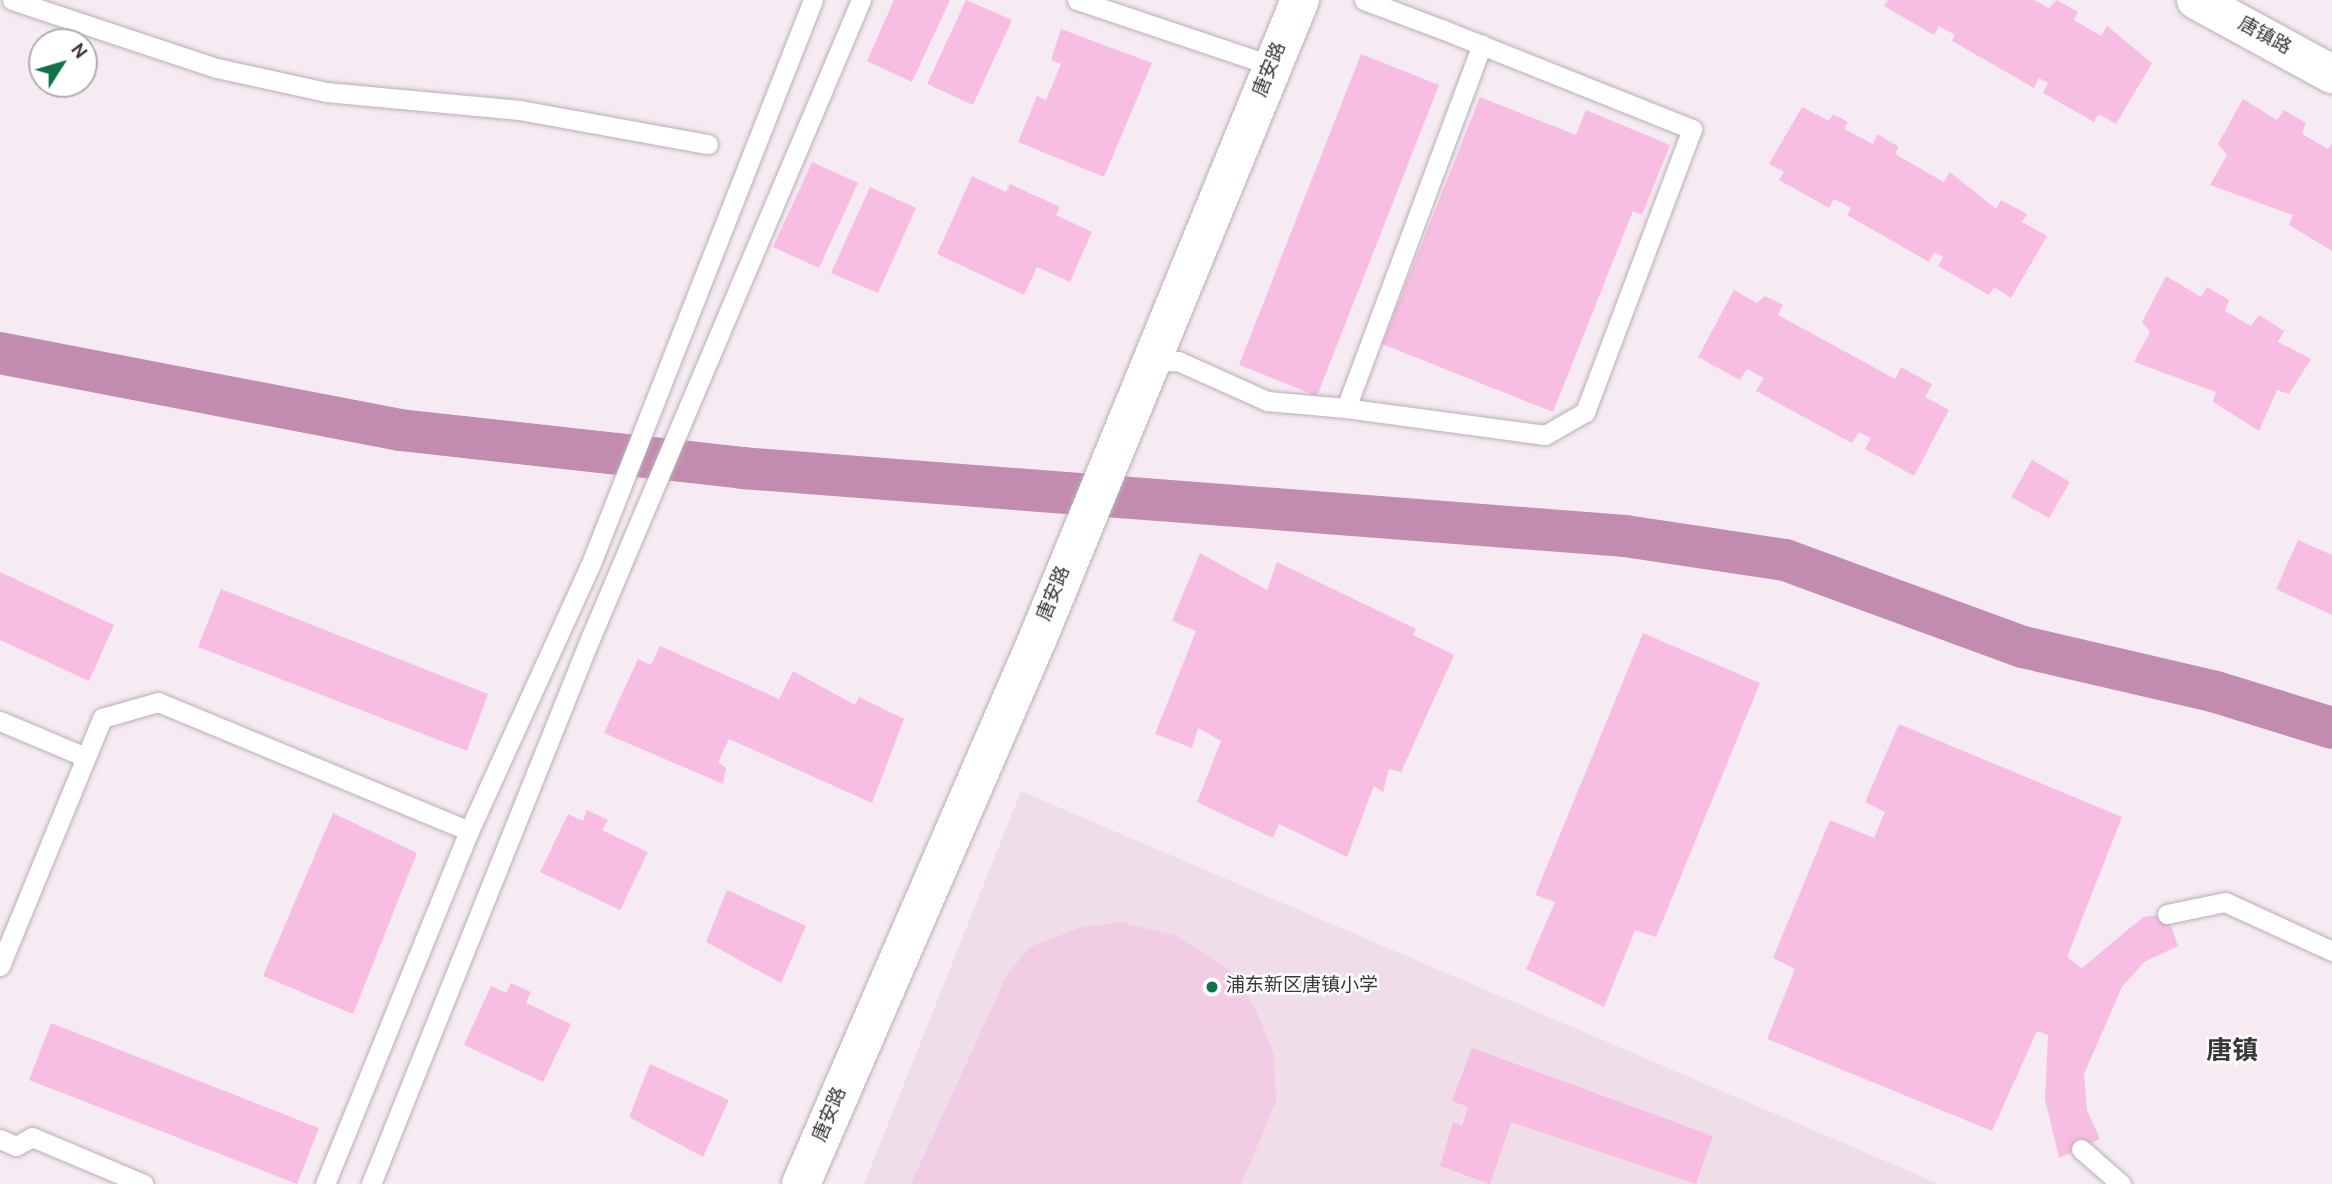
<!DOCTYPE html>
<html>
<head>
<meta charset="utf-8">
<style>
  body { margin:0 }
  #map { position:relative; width:2332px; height:1184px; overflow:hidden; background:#f7ebf3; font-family:Overpass,"Noto Sans SC",sans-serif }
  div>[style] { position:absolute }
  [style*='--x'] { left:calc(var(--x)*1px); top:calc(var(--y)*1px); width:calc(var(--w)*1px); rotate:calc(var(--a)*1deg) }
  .built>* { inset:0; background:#efdde8 }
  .green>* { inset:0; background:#f1cce4 }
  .canal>* { height:42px; margin:-21px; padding:0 21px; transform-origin:21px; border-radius:21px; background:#c28bb0 }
  .building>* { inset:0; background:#f7bde3 }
  .roads { filter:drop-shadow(0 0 2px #baafb6) drop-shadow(0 0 2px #baafb6) }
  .lane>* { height:19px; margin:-9.5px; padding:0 9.5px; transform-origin:9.5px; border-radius:9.5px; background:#fff }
  .street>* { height:38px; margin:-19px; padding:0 19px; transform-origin:19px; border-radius:19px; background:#fff }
  .dots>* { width:19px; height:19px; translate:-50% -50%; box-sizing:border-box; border:4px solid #fff; border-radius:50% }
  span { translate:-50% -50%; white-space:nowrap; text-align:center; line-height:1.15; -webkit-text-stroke:5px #fff; paint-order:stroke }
  .street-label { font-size:19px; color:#3a3639 }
  .poi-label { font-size:19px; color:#3a3639 }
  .left { translate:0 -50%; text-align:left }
  .district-label { font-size:26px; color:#3a3639; font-weight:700 }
  .north { position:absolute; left:28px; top:28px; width:70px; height:70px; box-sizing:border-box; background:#fff; border:2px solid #b0afb0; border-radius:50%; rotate:53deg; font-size:19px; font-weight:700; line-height:28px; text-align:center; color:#3a3639 }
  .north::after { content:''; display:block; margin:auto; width:24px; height:32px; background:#0e734a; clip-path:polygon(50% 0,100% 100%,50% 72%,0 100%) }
</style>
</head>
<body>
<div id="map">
  <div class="built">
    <i style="clip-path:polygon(1021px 791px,1939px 1184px,864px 1184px)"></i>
  </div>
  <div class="green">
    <i style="clip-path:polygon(1120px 922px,1177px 936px,1229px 970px,1255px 1007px,1274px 1054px,1276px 1101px,1241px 1184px,911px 1184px,1007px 975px,1030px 947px,1079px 928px)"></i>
  </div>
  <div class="canal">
    <i style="--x:0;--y:353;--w:407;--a:10.9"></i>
    <i style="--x:400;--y:430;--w:344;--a:6.3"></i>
    <i style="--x:742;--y:468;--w:886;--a:4.4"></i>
    <i style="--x:1625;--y:536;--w:162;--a:8.5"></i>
    <i style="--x:1785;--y:560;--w:253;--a:20.1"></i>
    <i style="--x:2023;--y:647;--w:198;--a:13.1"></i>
    <i style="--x:2216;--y:692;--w:121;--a:17.2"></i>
  </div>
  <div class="building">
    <i style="clip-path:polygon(894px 0,950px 0,912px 82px,867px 61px)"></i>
    <i style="clip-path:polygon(966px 0,1012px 20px,973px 105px,927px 84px)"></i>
    <i style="clip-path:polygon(1888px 0,2034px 0,2049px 8px,2057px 0,2078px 12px,2074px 20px,2101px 36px,2107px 26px,2152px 63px,2116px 124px,2099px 114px,2094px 122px,2043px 93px,2048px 83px,2039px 78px,2034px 88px,1952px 41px,1955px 35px,1939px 26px,1934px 35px,1884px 6px)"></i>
    <i style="clip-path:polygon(1061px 29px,1152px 63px,1104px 177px,1018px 142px,1037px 96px,1046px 100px,1061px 64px,1051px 60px)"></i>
    <i style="clip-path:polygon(1361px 54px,1439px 85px,1317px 396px,1239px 365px)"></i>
    <i style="clip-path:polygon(1480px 97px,1576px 135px,1586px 110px,1670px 145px,1642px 215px,1633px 211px,1553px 412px,1382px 344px)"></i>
    <i style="clip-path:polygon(2243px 99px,2277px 120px,2284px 110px,2306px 123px,2302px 134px,2328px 149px,2332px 143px,2332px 251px,2289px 225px,2293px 215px,2210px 185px,2227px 155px,2218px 144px)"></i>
    <i style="clip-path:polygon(1802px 107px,1829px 121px,1833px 114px,1848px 122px,1844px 129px,1873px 144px,1877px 134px,1899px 147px,1895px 154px,1944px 182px,1950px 172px,1996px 209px,2001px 200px,2027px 214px,2022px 222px,2047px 236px,2011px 298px,1994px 287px,1989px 295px,1938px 266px,1943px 257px,1934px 252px,1929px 262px,1847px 215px,1851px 208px,1834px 199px,1829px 208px,1779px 180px,1784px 172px,1769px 164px)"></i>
    <i style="clip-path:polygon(812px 162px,858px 183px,819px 268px,773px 247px)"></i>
    <i style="clip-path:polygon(972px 176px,1006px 192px,1010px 184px,1060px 207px,1056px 215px,1092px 232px,1070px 282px,1037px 267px,1024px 295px,937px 254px)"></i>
    <i style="clip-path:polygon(870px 187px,916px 208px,878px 293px,831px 273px)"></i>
    <i style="clip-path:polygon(2166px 276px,2201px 297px,2207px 287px,2229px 300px,2225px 311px,2251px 326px,2259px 315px,2284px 331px,2278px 342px,2311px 359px,2289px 394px,2277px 390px,2259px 431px,2213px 402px,2216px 392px,2134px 362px,2150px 332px,2142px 322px)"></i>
    <i style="clip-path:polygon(1734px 290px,1757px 303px,1765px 296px,1783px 305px,1778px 315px,1895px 379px,1901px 367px,1932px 384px,1925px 397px,1949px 410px,1914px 476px,1865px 449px,1871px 438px,1859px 432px,1852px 443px,1756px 391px,1764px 378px,1747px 369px,1740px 380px,1698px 357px)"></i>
    <i style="clip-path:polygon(2032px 460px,2070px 482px,2049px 518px,2011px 497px)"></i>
    <i style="clip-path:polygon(2298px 540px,2332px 555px,2332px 615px,2276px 589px)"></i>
    <i style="clip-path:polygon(1200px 553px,1267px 590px,1277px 562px,1416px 629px,1413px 635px,1454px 655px,1401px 772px,1389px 769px,1383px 792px,1374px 786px,1347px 857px,1279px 824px,1273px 838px,1197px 802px,1221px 741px,1198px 728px,1192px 748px,1155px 734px,1196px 631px,1172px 621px)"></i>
    <i style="clip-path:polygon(0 572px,114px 625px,89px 681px,0 640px)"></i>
    <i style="clip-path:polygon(221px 589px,488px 694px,467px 751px,198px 647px)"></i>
    <i style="clip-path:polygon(1643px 633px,1760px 683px,1656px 937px,1635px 930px,1604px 1007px,1526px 969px,1555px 902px,1535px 895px)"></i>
    <i style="clip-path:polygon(660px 646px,779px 699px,793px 671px,855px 705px,859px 697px,904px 719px,872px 803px,729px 739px,718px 762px,726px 768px,723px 784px,604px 733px,638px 659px,651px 665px)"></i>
    <i style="clip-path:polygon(1899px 724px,2122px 817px,2067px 957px,2082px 968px,2143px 917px,2167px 914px,2178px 946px,2144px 962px,2122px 987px,2084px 1074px,2087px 1110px,2100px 1139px,2059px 1158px,2045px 1099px,2048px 1035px,2037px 1031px,1992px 1131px,1767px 1039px,1795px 969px,1773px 958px,1830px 820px,1874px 838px,1885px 812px,1865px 802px)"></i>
    <i style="clip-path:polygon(587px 810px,608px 820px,602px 830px,648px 852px,620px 910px,540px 872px,568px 814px,583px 821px)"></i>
    <i style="clip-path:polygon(333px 813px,417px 853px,353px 1014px,263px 976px)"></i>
    <i style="clip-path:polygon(727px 890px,806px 926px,781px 983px,706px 942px)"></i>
    <i style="clip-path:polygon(511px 983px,531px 992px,526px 1003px,571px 1024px,543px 1082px,464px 1045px,491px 986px,506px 993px)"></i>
    <i style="clip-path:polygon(51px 1023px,319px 1128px,297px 1184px,29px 1080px)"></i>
    <i style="clip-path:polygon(1472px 1048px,1713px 1136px,1696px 1184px,1511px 1122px,1490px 1184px,1440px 1166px,1453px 1122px,1462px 1126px,1468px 1107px,1452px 1101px)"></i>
    <i style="clip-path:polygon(650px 1064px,729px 1100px,703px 1157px,629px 1117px)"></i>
  </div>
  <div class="roads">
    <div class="lane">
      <i style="--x:12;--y:0;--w:216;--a:18.4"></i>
      <i style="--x:217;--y:68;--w:112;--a:12.4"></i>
      <i style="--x:326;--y:92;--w:195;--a:5.3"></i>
      <i style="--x:520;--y:110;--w:191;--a:10.3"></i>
      <i style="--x:1077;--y:0;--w:207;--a:18.6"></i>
      <i style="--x:1364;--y:0;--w:85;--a:20.6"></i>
      <i style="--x:1444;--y:30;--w:267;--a:21.8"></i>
      <i style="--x:1692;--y:129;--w:303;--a:110.7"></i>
      <i style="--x:1585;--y:412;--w:46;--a:150.1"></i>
      <i style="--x:1545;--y:435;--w:201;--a:-172.3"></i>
      <i style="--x:1346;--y:408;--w:388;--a:-69.5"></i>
      <i style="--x:1151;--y:362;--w:27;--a:-2"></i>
      <i style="--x:1178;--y:361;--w:98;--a:24.2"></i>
      <i style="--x:1267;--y:401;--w:79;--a:5.1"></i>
      <i style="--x:0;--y:721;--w:90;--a:22.9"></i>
      <i style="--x:2167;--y:914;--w:59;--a:-11.7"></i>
      <i style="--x:2225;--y:902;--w:118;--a:24.6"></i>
      <i style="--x:0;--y:966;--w:268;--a:-67.6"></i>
      <i style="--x:102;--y:718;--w:58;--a:-15.9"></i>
      <i style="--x:158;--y:702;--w:337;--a:22.5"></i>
      <i style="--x:0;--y:1139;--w:17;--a:24"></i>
      <i style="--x:16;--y:1146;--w:18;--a:-29"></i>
      <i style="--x:32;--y:1137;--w:121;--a:22.9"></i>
      <i style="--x:2081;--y:1149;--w:53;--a:41.2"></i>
      <i style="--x:325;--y:1184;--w:381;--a:-67.8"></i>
      <i style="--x:469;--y:831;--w:291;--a:-65.5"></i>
      <i style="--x:590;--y:566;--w:608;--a:-68.5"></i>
      <i style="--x:371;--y:1184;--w:587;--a:-68.11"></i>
      <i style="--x:590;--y:639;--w:694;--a:-67.02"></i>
    </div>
    <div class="street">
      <i style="--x:2196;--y:0;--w:155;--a:28.6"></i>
      <i style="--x:801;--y:1184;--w:595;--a:-66.54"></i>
      <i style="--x:1038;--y:638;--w:690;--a:-67.67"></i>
    </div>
  </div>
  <div class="dots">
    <i style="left:1212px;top:987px;background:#0e734a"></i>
  </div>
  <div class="street-label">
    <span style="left:2264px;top:37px;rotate:29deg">唐镇路</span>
    <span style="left:1271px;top:70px;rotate:-68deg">唐安路</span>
    <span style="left:1055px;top:594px;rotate:-68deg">唐安路</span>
    <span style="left:831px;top:1115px;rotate:-67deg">唐安路</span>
  </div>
  <div class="poi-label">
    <span class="left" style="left:1226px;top:987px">浦东新区唐镇小学</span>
  </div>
  <div class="district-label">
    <span style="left:2232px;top:1053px">唐镇</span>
  </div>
  <div class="north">N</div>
</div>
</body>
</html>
